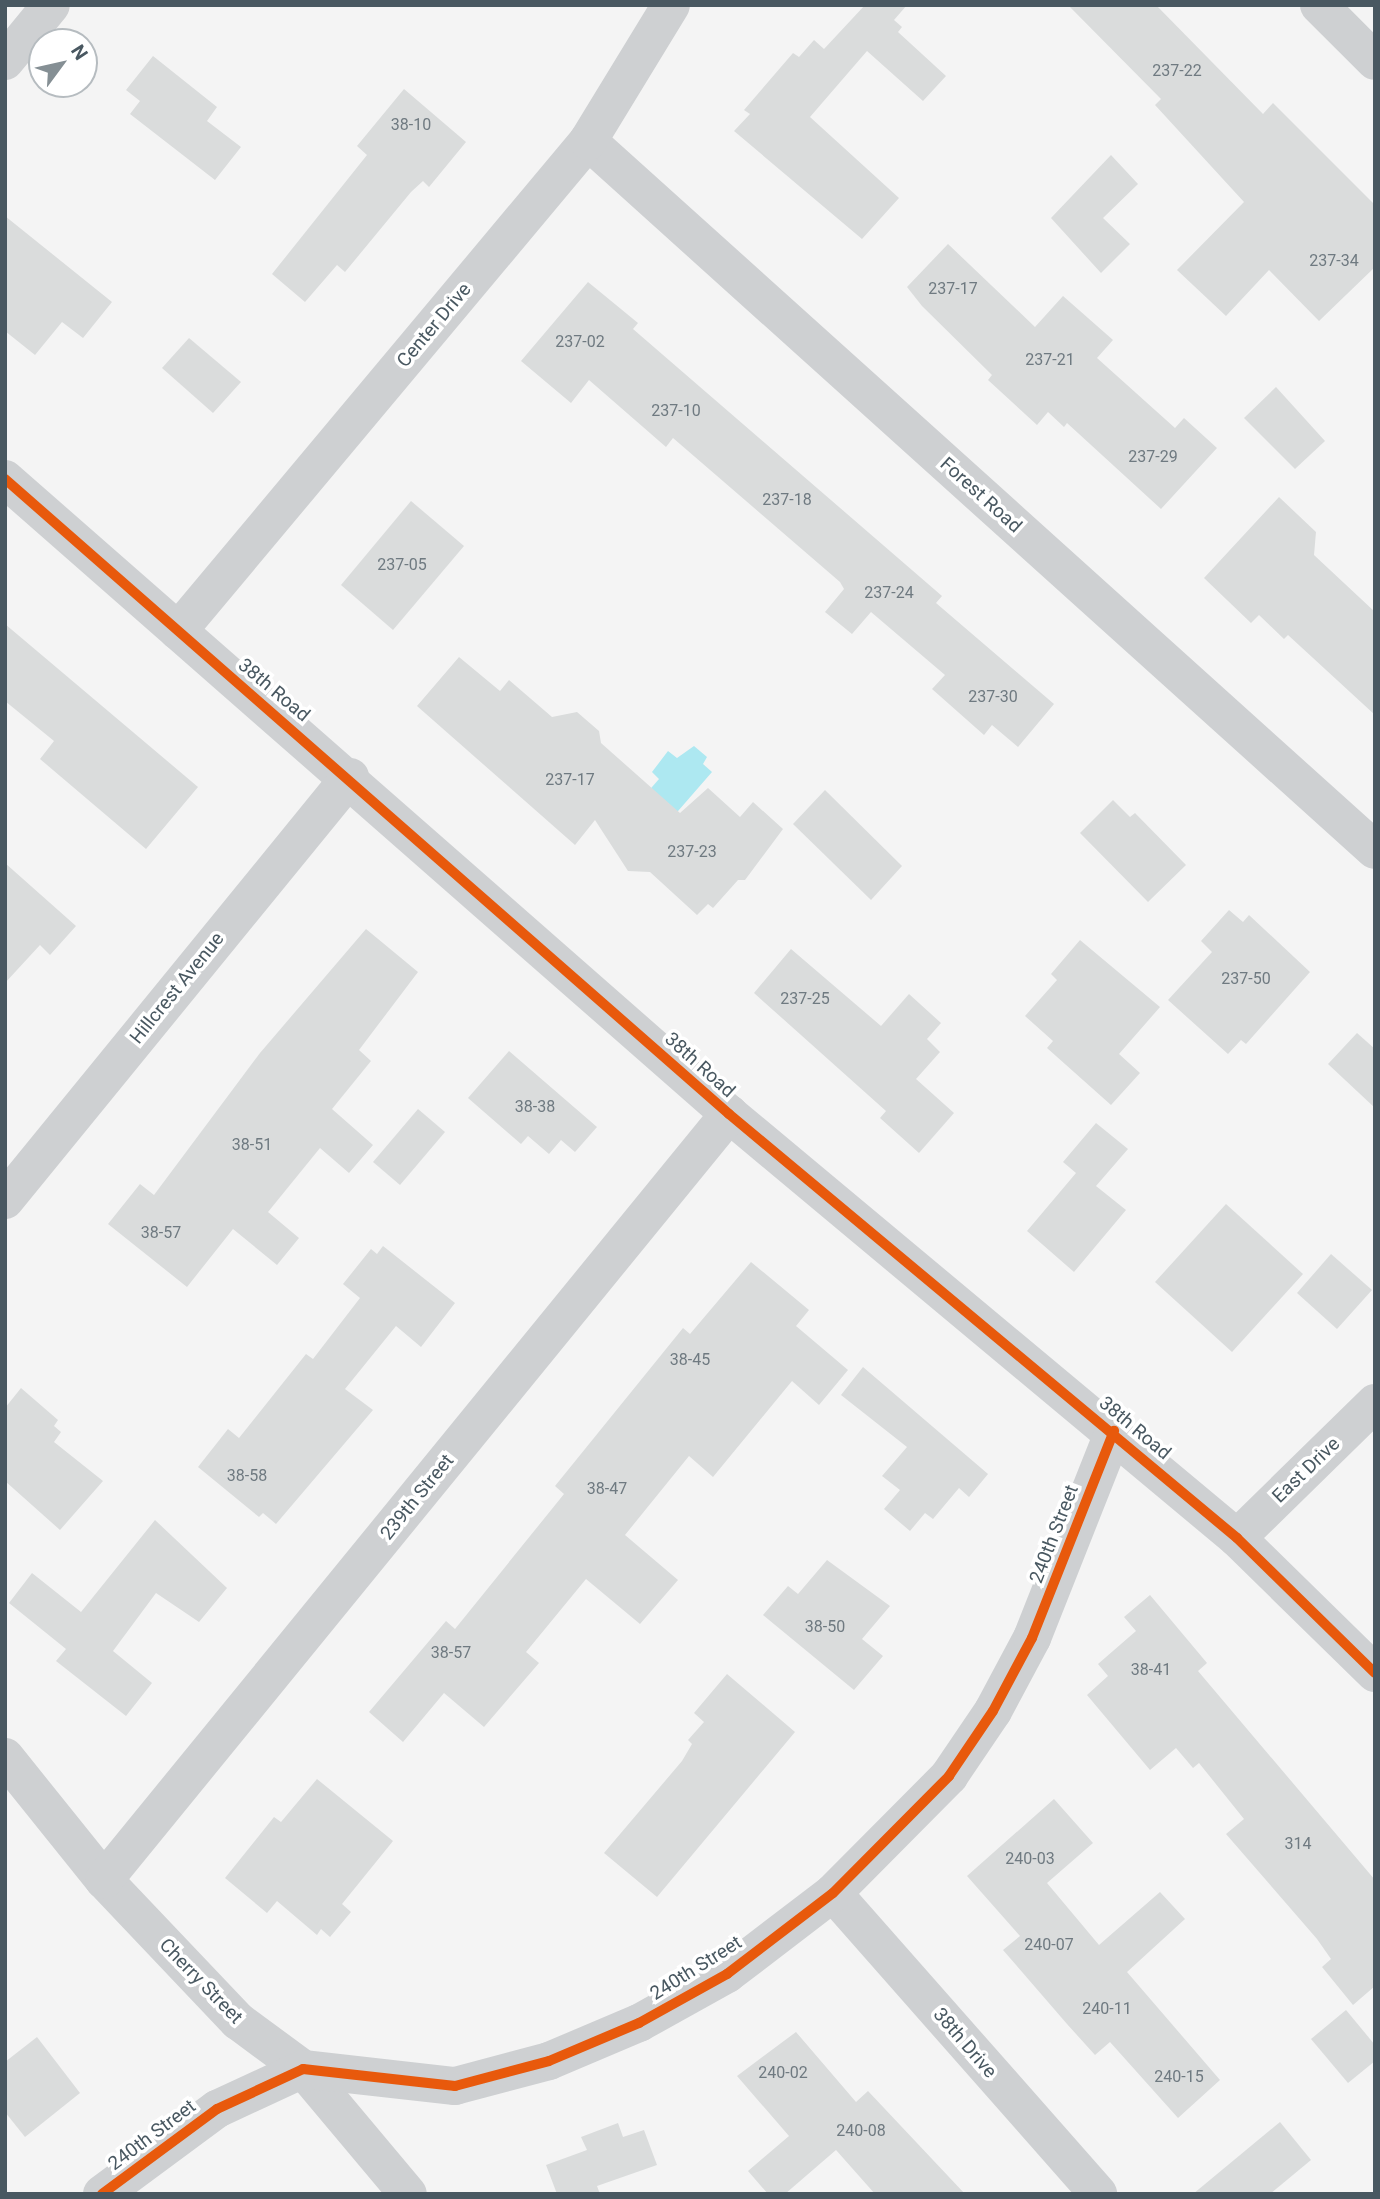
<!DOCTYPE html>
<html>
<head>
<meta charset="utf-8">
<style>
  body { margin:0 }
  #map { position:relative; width:1380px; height:2199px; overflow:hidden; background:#f4f4f4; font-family:Roboto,sans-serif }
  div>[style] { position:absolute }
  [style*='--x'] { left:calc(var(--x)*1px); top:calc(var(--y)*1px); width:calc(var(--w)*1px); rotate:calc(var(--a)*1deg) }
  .water>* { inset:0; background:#ade8f1 }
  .building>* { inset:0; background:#dadcdc }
  .minor>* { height:38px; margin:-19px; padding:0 19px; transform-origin:19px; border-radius:19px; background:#ced0d2 }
  .cycleway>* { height:10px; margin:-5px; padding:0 5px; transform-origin:5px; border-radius:5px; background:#e8590c }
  span { translate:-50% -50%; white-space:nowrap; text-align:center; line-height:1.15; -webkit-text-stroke:7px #fff; paint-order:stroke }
  .number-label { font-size:16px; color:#6f7a81 }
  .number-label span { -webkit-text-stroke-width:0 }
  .street-label { font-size:19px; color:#495861 }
  .frame { position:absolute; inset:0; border:7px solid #495861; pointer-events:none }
  .north { position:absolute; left:28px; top:28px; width:70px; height:70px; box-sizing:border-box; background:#fff; border:2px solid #b6bcc0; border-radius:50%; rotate:57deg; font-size:19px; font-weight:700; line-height:28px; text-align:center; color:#495861 }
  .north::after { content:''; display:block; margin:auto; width:24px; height:32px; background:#858f94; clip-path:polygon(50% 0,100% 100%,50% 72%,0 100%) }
</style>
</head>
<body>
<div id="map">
  <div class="water">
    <i style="clip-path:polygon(694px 746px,707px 757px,703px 764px,712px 772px,665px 826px,638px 803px,659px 779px,652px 772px,668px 751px,677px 758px)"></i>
  </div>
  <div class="building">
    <i style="clip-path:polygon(865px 5px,907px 5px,894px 20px,902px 27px,898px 32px,946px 76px,923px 101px,867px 51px,810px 117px,899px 198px,862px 239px,734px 131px,750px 114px,744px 110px,793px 53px,799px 57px,814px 40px,824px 49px)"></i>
    <i style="clip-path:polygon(1068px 5px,1156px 5px,1263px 114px,1273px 103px,1375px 205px,1375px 267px,1319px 321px,1269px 270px,1226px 316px,1177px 270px,1244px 202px,1155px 105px,1161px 99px)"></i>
    <i style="clip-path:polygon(153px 56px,217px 107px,207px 121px,241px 147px,215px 180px,130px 114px,140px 101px,126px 90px)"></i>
    <i style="clip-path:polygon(404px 89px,466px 142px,429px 187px,423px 181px,411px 192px,345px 272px,337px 265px,305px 302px,272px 274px,367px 155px,357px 146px)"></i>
    <i style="clip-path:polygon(1111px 155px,1138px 184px,1103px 218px,1130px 244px,1101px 273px,1051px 218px)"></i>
    <i style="clip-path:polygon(5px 216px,112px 302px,83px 338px,62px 322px,35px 355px,5px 331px)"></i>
    <i style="clip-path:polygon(948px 244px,1035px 327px,1063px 296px,1113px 340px,1097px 358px,1175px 428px,1184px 418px,1217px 448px,1161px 509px,1067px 423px,1064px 427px,1048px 412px,1037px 425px,988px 380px,992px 375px,922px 306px,907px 287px)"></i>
    <i style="clip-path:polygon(588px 282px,638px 323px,633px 329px,942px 596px,936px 603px,1054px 704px,1018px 747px,992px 725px,984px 735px,932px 689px,945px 675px,871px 612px,852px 634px,825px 612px,844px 589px,840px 582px,673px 438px,666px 447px,589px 380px,571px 403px,521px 361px)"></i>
    <i style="clip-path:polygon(189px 338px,241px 382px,213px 413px,162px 368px)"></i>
    <i style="clip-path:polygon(1276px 387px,1325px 441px,1295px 469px,1244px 418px)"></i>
    <i style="clip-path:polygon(1279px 497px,1316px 532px,1314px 555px,1375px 612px,1375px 715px,1288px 635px,1284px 639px,1259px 615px,1251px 623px,1204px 578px)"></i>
    <i style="clip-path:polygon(411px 501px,464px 546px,393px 630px,341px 585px)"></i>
    <i style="clip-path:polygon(5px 624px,198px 787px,146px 849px,40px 759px,54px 741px,5px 701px)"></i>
    <i style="clip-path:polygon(459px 657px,500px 691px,509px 680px,552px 717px,577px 712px,599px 731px,601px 743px,680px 813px,708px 788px,740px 817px,753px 802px,783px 829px,745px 880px,738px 880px,713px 908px,708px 904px,697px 915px,650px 872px,628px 871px,595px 820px,575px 845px,417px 706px)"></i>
    <i style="clip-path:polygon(825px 790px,902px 866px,871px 900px,793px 824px)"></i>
    <i style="clip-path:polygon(1113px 800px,1130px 817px,1135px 813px,1186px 865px,1148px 902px,1080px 833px)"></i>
    <i style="clip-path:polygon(5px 863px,76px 926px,50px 955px,40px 945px,5px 983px)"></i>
    <i style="clip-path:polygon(1229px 910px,1243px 922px,1249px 915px,1310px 972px,1246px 1044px,1241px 1040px,1228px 1054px,1168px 1000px,1212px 952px,1201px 941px)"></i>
    <i style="clip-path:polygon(366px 929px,418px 972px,359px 1050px,371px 1061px,332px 1109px,373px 1145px,349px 1173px,320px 1148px,268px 1212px,299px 1238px,277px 1265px,233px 1229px,187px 1287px,108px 1224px,140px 1184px,154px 1195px,260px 1053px)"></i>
    <i style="clip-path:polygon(1080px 940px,1160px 1007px,1119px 1054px,1140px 1073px,1111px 1105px,1047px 1048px,1053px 1041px,1025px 1016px,1057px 980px,1051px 974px)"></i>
    <i style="clip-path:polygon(791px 949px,881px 1026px,909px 994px,941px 1023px,927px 1039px,940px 1052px,916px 1079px,954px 1113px,919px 1153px,880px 1118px,886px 1111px,754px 993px)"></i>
    <i style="clip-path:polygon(1357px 1033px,1375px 1049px,1375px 1108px,1328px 1064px)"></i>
    <i style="clip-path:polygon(509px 1051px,597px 1127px,575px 1152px,561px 1140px,549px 1154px,528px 1136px,521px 1144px,468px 1098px)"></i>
    <i style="clip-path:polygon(418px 1109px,445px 1132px,400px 1185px,373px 1162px)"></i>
    <i style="clip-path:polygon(1096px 1123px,1128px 1149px,1096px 1186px,1126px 1210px,1074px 1272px,1027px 1231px,1076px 1173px,1063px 1162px)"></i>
    <i style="clip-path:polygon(1226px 1204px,1303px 1274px,1232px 1352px,1155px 1282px)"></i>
    <i style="clip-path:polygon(383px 1246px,455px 1303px,421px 1347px,396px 1326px,345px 1389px,373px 1410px,276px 1524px,263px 1513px,259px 1517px,198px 1467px,228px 1429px,239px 1438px,306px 1354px,313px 1359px,360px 1298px,343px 1284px,371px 1249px,377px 1254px)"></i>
    <i style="clip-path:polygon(1331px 1254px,1372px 1290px,1337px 1329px,1297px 1293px)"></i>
    <i style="clip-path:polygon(751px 1262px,809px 1310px,796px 1326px,848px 1370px,819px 1405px,792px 1381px,713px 1477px,689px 1456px,625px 1535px,678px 1580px,640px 1624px,586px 1579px,526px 1652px,539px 1663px,484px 1727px,444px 1693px,403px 1742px,369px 1712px,446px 1621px,455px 1629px,564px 1494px,555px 1486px,683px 1328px,690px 1334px)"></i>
    <i style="clip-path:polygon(863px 1367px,988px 1474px,969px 1497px,959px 1488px,933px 1519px,925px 1513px,910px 1531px,884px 1509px,900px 1490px,882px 1476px,907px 1447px,841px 1395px)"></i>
    <i style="clip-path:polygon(21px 1388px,58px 1420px,54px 1426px,61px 1432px,54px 1442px,103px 1481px,60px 1530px,5px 1481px,5px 1408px)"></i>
    <i style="clip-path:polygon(155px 1520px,227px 1588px,199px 1622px,156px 1593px,113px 1651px,152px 1683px,126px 1716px,56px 1661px,66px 1649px,9px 1603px,32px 1573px,81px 1612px)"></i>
    <i style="clip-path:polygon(827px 1560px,890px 1606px,862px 1639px,883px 1656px,854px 1690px,763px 1615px,788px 1586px,798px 1594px)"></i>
    <i style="clip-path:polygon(1150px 1595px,1207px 1663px,1198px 1671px,1375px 1880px,1375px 1986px,1353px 2005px,1322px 1967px,1331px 1959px,1317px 1939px,1226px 1834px,1244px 1819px,1199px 1763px,1193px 1768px,1176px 1748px,1150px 1770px,1087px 1695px,1108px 1676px,1098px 1664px,1136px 1631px,1124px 1617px)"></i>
    <i style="clip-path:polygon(727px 1674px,795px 1732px,657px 1897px,604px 1853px,682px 1761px,692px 1744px,688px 1740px,704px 1722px,694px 1713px)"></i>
    <i style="clip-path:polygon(317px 1779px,393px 1841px,342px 1904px,351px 1912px,330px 1937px,321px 1929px,317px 1935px,277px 1901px,267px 1913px,225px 1878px,274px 1817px,281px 1822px)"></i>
    <i style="clip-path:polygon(1054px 1799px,1093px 1843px,1047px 1883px,1099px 1945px,1160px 1892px,1185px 1919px,1127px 1972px,1220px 2080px,1178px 2118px,1110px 2042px,1095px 2055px,1067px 2024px,1003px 1950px,1020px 1936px,967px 1876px)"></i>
    <i style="clip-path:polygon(1346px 2010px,1375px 2045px,1375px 2061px,1348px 2083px,1311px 2039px)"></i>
    <i style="clip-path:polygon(796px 2032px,856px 2102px,868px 2091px,965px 2194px,875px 2194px,836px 2150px,785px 2194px,768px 2194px,748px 2171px,789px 2136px,737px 2076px)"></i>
    <i style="clip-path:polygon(37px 2037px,80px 2093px,25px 2137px,5px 2112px,5px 2062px)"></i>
    <i style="clip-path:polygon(1280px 2122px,1311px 2160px,1270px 2194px,1193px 2194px)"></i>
    <i style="clip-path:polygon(618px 2123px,623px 2137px,644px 2130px,657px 2165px,597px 2186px,600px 2194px,557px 2194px,546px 2165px,587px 2150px,581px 2137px)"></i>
  </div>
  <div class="minor">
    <i style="--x:1319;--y:5;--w:79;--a:45"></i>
    <i style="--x:5;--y:61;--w:72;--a:-50.6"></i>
    <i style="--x:588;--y:141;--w:1059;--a:42.02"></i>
    <i style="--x:5;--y:479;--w:963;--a:41.25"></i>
    <i style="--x:729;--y:1114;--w:662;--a:39.85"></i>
    <i style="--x:1237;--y:1538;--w:193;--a:44.4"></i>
    <i style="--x:178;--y:631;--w:639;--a:-50.08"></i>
    <i style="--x:588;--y:141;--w:159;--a:-58.6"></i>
    <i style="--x:5;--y:1200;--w:546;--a:-50.8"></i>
    <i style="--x:1237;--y:1538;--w:193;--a:-44.4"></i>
    <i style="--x:5;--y:1757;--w:158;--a:51.2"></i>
    <i style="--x:104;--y:1880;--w:195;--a:46.5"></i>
    <i style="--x:238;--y:2021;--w:81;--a:36.4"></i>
    <i style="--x:303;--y:2069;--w:163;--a:50"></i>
    <i style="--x:104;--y:1880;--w:989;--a:-50.79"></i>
    <i style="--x:833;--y:1893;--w:401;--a:48.6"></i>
    <i style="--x:102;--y:2194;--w:143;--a:-36.5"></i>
    <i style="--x:217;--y:2109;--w:95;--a:-24.9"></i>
    <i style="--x:303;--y:2069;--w:153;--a:6.4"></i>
    <i style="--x:455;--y:2086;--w:97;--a:-14.9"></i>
    <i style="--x:549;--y:2061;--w:98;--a:-22.9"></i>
    <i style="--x:639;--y:2023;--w:101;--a:-29.1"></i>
    <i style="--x:727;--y:1974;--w:133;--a:-37.4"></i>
    <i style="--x:833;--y:1893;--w:165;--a:-45.2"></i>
    <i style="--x:949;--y:1776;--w:78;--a:-55.9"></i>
    <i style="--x:993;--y:1711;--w:83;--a:-61.9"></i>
    <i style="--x:1032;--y:1638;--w:223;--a:-68.4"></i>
  </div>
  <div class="cycleway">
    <i style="--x:5;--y:479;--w:963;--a:41.25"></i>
    <i style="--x:729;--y:1114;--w:662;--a:39.85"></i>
    <i style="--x:1237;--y:1538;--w:193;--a:44.4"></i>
    <i style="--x:102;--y:2194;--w:143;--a:-36.5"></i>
    <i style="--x:217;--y:2109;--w:95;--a:-24.9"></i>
    <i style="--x:303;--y:2069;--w:153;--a:6.4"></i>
    <i style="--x:455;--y:2086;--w:97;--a:-14.9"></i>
    <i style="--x:549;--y:2061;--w:98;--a:-22.9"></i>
    <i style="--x:639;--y:2023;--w:101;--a:-29.1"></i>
    <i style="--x:727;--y:1974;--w:133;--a:-37.4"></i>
    <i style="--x:833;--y:1893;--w:165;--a:-45.2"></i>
    <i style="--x:949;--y:1776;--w:78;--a:-55.9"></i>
    <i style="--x:993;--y:1711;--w:83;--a:-61.9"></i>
    <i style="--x:1032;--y:1638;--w:223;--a:-68.4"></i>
  </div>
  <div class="number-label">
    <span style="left:1177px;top:71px">237-22</span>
    <span style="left:411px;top:125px">38-10</span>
    <span style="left:1334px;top:261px">237-34</span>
    <span style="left:953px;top:289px">237-17</span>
    <span style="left:580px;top:342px">237-02</span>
    <span style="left:1050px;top:360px">237-21</span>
    <span style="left:676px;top:411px">237-10</span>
    <span style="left:1153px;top:457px">237-29</span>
    <span style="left:787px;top:500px">237-18</span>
    <span style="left:402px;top:565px">237-05</span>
    <span style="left:889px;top:593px">237-24</span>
    <span style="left:993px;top:697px">237-30</span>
    <span style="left:570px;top:780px">237-17</span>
    <span style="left:692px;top:852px">237-23</span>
    <span style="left:1246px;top:979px">237-50</span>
    <span style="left:805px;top:999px">237-25</span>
    <span style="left:535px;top:1107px">38-38</span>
    <span style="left:252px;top:1145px">38-51</span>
    <span style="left:161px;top:1233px">38-57</span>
    <span style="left:690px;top:1360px">38-45</span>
    <span style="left:247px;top:1476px">38-58</span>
    <span style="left:607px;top:1489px">38-47</span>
    <span style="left:825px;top:1627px">38-50</span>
    <span style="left:451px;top:1653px">38-57</span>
    <span style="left:1151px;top:1670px">38-41</span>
    <span style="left:1298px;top:1844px">314</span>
    <span style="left:1030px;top:1859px">240-03</span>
    <span style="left:1049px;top:1945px">240-07</span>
    <span style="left:1107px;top:2009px">240-11</span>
    <span style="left:783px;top:2073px">240-02</span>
    <span style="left:1179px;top:2077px">240-15</span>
    <span style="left:861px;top:2131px">240-08</span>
  </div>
  <div class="street-label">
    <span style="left:434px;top:325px;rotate:-50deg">Center Drive</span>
    <span style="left:981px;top:495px;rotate:42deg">Forest Road</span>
    <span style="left:274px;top:690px;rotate:40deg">38th Road</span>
    <span style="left:177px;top:988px;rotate:-51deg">Hillcrest Avenue</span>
    <span style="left:700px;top:1065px;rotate:42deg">38th Road</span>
    <span style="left:1135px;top:1428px;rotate:40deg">38th Road</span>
    <span style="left:1306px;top:1470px;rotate:-44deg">East Drive</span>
    <span style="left:417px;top:1497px;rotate:-51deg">239th Street</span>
    <span style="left:1054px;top:1534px;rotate:-69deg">240th Street</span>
    <span style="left:696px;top:1968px;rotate:-32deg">240th Street</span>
    <span style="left:201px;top:1981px;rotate:46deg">Cherry Street</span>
    <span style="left:965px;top:2043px;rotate:49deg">38th Drive</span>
    <span style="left:152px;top:2135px;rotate:-37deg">240th Street</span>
  </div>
  <div class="frame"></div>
  <div class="north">N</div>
</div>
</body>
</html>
